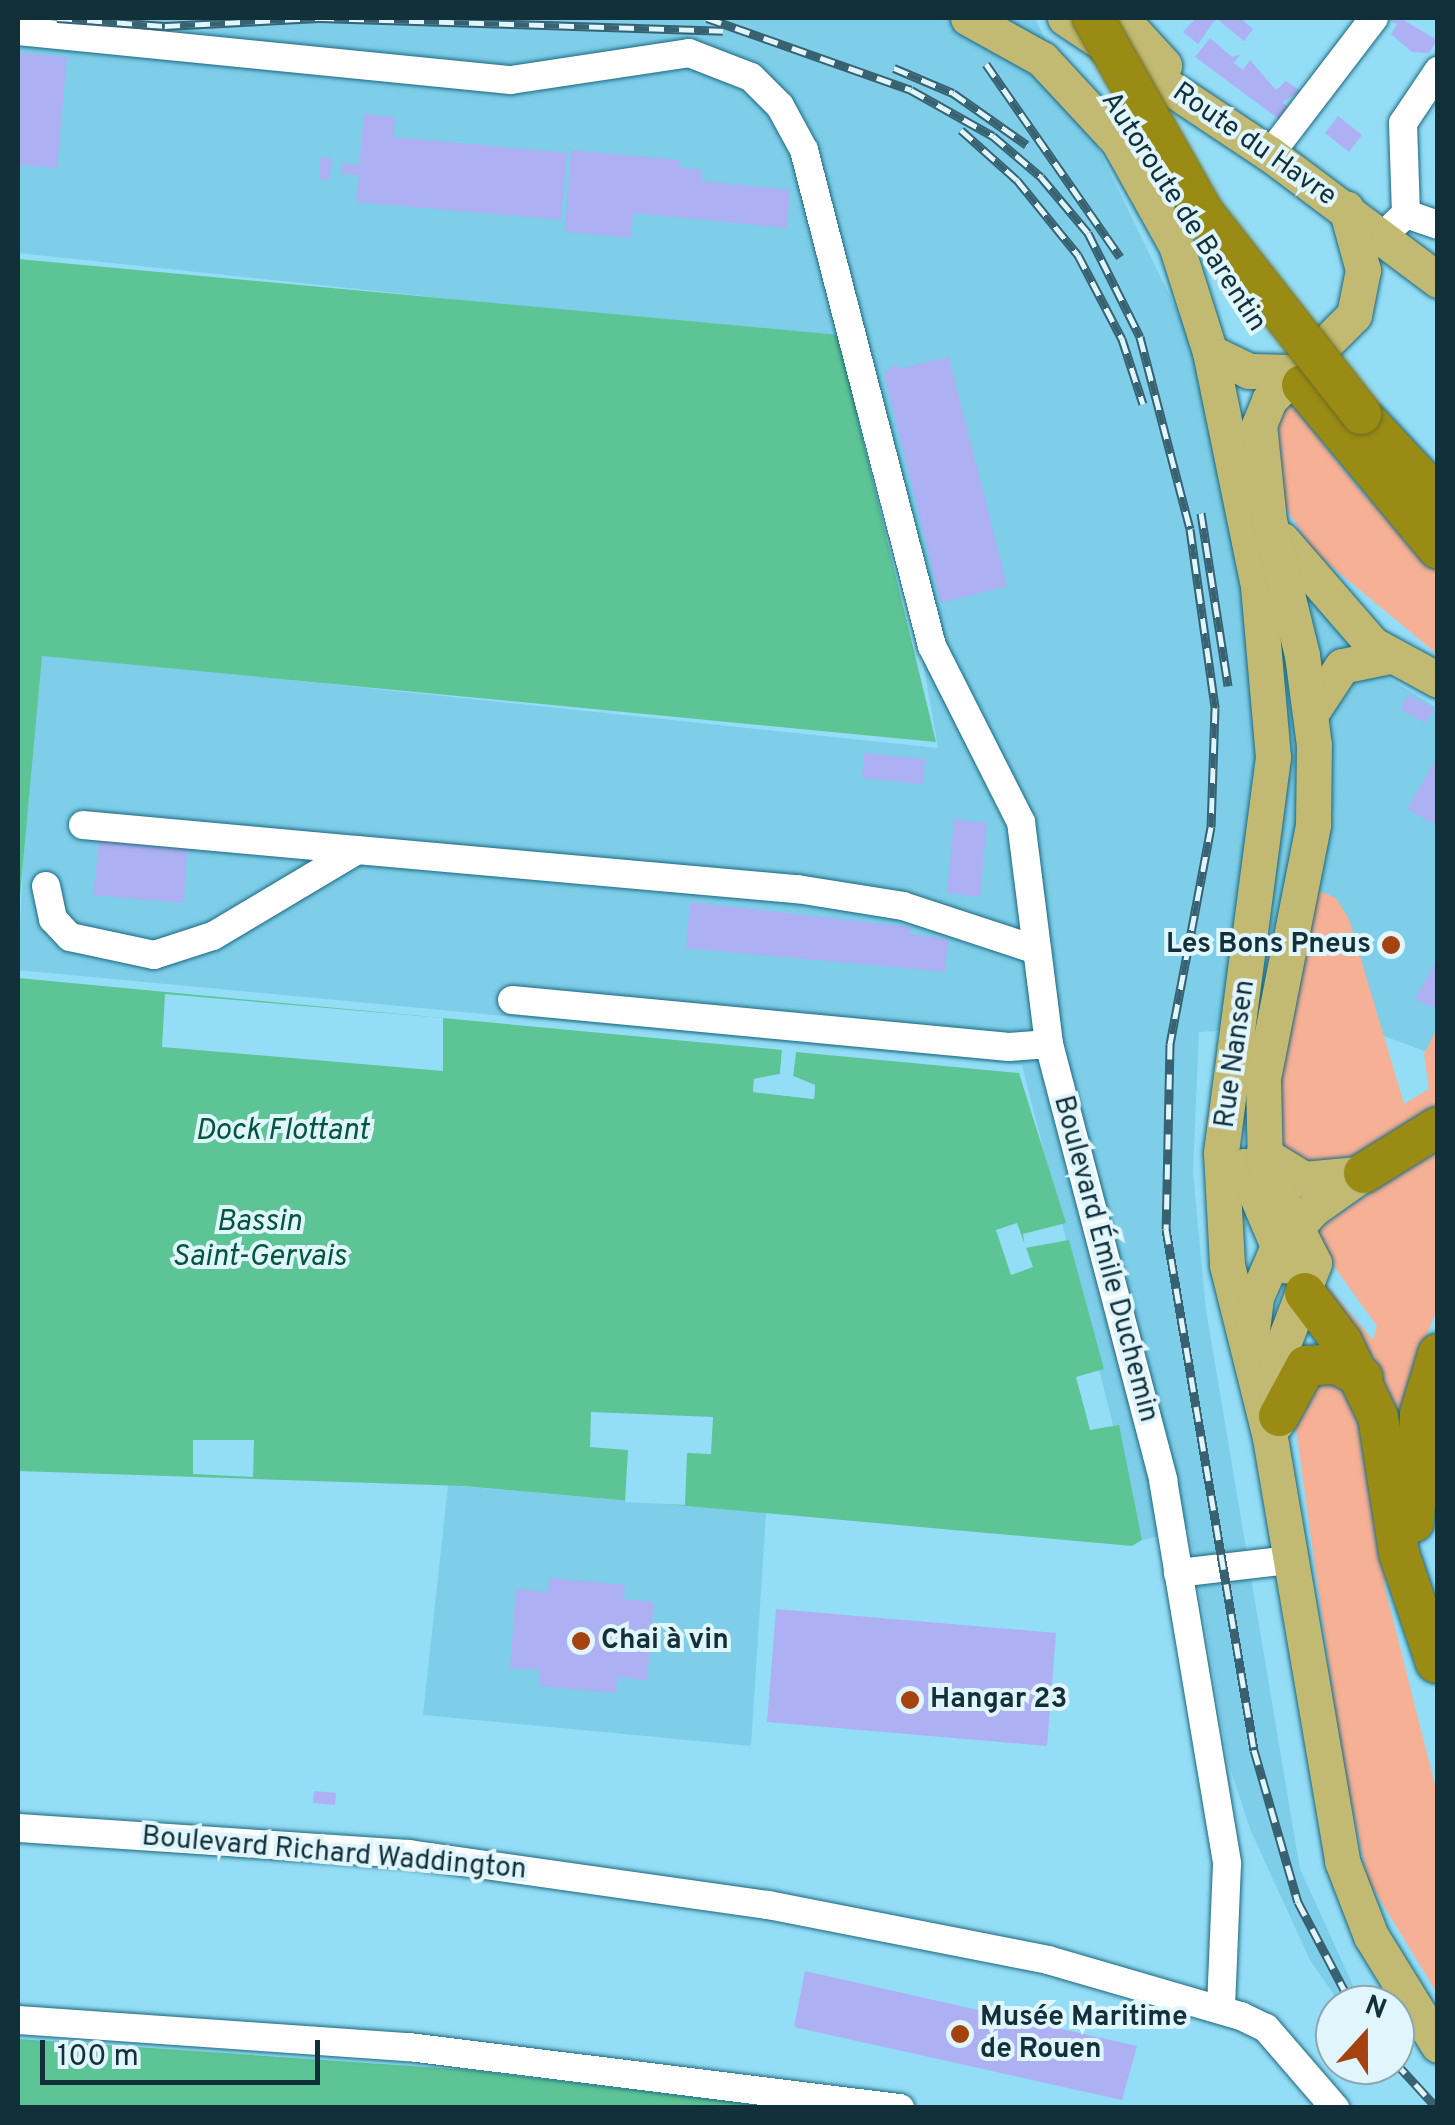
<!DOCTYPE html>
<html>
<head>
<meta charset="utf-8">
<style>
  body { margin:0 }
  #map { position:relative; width:1455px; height:2125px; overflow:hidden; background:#94ddf6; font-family:Overpass,sans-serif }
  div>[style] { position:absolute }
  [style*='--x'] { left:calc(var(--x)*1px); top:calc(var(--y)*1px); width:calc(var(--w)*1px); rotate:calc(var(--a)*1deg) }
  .built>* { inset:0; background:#7eceea }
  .green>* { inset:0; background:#f6b095 }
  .water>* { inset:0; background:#5dc496 }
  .pier>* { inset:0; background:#94ddf6 }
  .building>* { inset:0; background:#adb0f2 }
  .roads { filter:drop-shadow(0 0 2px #1b687f) drop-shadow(0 0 2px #1b687f) }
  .minor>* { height:28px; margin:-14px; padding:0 14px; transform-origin:14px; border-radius:14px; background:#fff }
  .major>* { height:35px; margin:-17.5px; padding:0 17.5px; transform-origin:17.5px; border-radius:17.5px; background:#c2b972 }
  .highway>* { height:40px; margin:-20px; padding:0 20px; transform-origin:20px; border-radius:20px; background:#998b14 }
  .rail>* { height:9px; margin-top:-4.5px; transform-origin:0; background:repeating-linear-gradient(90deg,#e1f5fd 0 15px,#386271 0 30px); box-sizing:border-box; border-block:2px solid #386271 }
  .bridges { filter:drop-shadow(0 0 2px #6a6b21) drop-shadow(0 0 2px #6a6b21) }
  .highway-bridge>* { height:40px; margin:-20px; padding:0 20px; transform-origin:20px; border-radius:20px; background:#998b14 }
  .dots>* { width:28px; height:28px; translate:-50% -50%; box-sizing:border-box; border:5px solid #e1f5fd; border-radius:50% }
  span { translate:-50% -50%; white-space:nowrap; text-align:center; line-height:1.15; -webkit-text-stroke:8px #e1f5fd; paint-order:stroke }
  .street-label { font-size:28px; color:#12303a }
  .poi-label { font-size:28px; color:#12303a; font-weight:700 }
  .right { translate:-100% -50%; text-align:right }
  .left { translate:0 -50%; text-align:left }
  .water-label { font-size:30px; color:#00573a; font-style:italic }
  .frame { position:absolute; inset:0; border:20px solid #12303a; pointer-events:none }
  .north { position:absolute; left:1315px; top:1985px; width:100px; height:100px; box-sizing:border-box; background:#e1f5fd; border:2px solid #8ea6af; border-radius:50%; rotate:21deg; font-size:28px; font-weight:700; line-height:40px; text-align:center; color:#12303a }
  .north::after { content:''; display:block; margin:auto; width:35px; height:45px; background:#a64110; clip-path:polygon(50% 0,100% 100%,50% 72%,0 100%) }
  .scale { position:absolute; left:40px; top:2040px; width:280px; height:45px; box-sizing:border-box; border:5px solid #12303a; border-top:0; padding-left:12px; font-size:30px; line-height:35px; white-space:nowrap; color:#12303a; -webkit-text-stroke:8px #e1f5fd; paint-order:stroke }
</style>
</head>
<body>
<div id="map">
  <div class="built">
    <i style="clip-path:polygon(18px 18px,1035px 18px,1314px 593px,1374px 669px,1437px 708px,1438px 1038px,1430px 1053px,1348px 1023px,1199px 1032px,1193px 1172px,1206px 1310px,1300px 1869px,1362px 2005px,1341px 2005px,1310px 1960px,1250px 1829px,1228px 1762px,1189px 1529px,1142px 1540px,1022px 1065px,18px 970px,33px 653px,938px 748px,867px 343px,18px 253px)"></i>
    <i style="clip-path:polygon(448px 1485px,766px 1513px,751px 1746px,423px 1715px)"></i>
  </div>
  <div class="green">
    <i style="clip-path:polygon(1286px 396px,1360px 490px,1437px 566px,1437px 654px,1314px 552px,1284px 505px,1273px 447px)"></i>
    <i style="clip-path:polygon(1319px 891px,1336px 898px,1349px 919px,1404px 1104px,1429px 1089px,1424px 1054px,1437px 1029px,1437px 1108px,1344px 1169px,1315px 1173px,1281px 1153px,1274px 1040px,1304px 906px)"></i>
    <i style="clip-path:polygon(1437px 1146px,1437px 1309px,1414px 1369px,1398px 1464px,1317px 1290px,1322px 1279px,1373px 1340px,1377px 1326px,1328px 1258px,1318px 1229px)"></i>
    <i style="clip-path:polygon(1320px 1376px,1354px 1391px,1389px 1570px,1384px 1584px,1437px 1793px,1437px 1993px,1368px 1880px,1342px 1761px,1293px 1407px)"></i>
  </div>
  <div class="water">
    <i style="clip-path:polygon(18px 259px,850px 336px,858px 420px,936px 742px,42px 656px,18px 917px)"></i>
    <i style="clip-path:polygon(18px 978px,782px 1050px,780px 1074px,754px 1079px,753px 1092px,814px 1099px,815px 1085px,793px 1076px,796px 1052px,1019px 1073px,1066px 1223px,1023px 1234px,1025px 1248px,1069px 1240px,1104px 1369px,1076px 1377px,1090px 1430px,1119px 1425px,1142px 1540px,1132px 1546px,463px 1486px,18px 1471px)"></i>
    <i style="clip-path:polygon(18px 2039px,469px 2070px,776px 2107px,18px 2107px)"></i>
  </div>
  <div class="pier">
    <i style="clip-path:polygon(165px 994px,443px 1018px,443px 1071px,162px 1047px)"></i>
    <i style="clip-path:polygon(782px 1050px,784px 1076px,758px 1088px,810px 1094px,788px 1078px,796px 1052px,793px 1076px,815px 1085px,814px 1099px,753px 1092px,754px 1079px,780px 1074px)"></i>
    <i style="clip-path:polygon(1017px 1223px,1033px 1267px,1011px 1275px,996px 1230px)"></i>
    <i style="clip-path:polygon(591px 1412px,713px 1417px,711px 1454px,687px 1453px,685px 1505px,625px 1502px,628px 1450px,590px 1447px)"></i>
    <i style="clip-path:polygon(193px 1440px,254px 1440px,253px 1477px,193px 1474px)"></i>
  </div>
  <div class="building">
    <i style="clip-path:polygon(1196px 18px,1215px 20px,1198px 44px,1183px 32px)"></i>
    <i style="clip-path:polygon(1216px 18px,1240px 18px,1253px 29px,1244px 41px)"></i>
    <i style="clip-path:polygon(1400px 18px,1437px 40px,1429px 53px,1412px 52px,1391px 34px,1397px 24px,1389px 20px)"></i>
    <i style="clip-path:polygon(1210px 38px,1232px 57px,1241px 54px,1234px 63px,1243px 70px,1250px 60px,1276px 90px,1286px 81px,1301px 91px,1282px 102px,1292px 110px,1283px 122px,1195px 57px)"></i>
    <i style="clip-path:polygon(18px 53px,67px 57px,57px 168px,18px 165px)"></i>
    <i style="clip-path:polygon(364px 114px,395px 117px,394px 137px,567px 153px,561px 220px,356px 202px,359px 175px,341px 174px,342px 163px,359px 165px)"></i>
    <i style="clip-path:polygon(1338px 116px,1362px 135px,1349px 152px,1325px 133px)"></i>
    <i style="clip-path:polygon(571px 150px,680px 160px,679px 167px,701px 170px,701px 181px,790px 190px,787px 228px,633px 213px,631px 238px,565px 232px)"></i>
    <i style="clip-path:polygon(320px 158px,331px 158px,330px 180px,319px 179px)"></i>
    <i style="clip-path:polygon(949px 357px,1007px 586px,941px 603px,884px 373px,897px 363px,899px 369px)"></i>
    <i style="clip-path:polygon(1408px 695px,1434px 708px,1426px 723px,1401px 710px)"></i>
    <i style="clip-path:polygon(864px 753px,925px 759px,923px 784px,862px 778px)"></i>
    <i style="clip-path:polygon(1438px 756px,1438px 818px,1434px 824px,1407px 809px)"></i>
    <i style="clip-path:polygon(954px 819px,987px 823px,980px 897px,947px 893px)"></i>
    <i style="clip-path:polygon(101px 827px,188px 835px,184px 903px,93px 895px)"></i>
    <i style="clip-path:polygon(690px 902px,910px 927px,910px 934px,948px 939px,945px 972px,686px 948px)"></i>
    <i style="clip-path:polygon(1438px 958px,1438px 1010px,1415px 999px)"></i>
    <i style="clip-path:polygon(549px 1578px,625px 1585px,624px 1599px,654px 1602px,647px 1680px,617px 1677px,616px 1693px,539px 1686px,540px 1670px,510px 1668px,516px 1589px,548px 1592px)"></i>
    <i style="clip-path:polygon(776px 1609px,1056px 1633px,1047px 1746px,767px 1722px)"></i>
    <i style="clip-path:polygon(314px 1791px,336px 1793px,335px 1805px,313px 1803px)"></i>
    <i style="clip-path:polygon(805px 1971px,1137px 2046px,1122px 2100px,794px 2027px)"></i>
  </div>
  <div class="roads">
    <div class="minor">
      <i style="--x:18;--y:31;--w:495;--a:5.7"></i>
      <i style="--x:511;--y:80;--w:180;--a:-8.6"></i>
      <i style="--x:689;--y:53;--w:66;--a:21.2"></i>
      <i style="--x:751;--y:77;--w:41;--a:45"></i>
      <i style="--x:780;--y:106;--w:50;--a:61.4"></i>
      <i style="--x:804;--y:150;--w:512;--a:75.53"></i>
      <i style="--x:932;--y:646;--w:197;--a:63.2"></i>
      <i style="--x:1021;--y:822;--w:224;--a:82.8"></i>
      <i style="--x:1049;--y:1044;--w:451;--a:75.3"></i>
      <i style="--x:1163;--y:1480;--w:389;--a:80.5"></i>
      <i style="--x:1227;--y:1864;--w:144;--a:92.4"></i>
      <i style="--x:1270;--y:154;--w:171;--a:-52.6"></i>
      <i style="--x:1406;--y:214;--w:91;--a:-91.9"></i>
      <i style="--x:1403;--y:123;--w:63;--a:-56.1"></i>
      <i style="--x:1395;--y:224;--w:15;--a:-42"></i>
      <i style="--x:1406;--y:214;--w:34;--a:19"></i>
      <i style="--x:83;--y:825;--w:274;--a:5.2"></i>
      <i style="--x:46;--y:886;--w:34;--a:78"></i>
      <i style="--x:53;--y:919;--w:25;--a:47"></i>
      <i style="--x:70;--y:937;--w:86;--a:12.1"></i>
      <i style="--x:154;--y:955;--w:62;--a:-17.9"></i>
      <i style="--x:213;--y:936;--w:168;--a:-30.8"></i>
      <i style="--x:357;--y:850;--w:442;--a:5.1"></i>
      <i style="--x:797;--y:889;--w:107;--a:9.1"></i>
      <i style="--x:903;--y:906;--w:138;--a:18.2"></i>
      <i style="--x:512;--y:1000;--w:499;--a:5.4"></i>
      <i style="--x:1009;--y:1047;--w:40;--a:-4.3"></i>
      <i style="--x:1178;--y:1573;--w:112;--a:-6.7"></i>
      <i style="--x:18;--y:1828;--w:392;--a:3.8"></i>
      <i style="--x:409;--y:1854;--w:363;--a:8.1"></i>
      <i style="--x:768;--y:1905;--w:285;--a:11.1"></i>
      <i style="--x:1048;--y:1960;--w:201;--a:16.2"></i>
      <i style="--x:1241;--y:2016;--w:28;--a:26"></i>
      <i style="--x:1266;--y:2028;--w:106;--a:49.2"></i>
      <i style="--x:18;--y:2020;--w:392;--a:4"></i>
      <i style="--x:409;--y:2047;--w:495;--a:7.1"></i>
    </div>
    <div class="major">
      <i style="--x:968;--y:18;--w:85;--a:29"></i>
      <i style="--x:1042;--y:59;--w:112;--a:47.2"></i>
      <i style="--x:1118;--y:141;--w:119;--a:60.9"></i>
      <i style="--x:1176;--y:245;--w:112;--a:72.4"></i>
      <i style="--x:1210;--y:352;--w:239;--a:78.4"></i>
      <i style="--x:1258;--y:586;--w:172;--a:85"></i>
      <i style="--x:1273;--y:757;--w:399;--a:97.5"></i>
      <i style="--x:1221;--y:1153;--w:112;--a:86.9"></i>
      <i style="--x:1227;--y:1265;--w:178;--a:76"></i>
      <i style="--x:1270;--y:1438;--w:429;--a:80.3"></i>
      <i style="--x:1342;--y:1861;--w:80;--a:68.9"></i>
      <i style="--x:1371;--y:1936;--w:128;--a:58.4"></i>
      <i style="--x:1065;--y:18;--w:246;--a:33.6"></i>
      <i style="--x:1270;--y:154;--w:210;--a:36.9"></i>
      <i style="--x:1121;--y:18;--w:64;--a:47.5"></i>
      <i style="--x:1210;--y:352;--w:43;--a:26"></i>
      <i style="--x:1249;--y:371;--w:45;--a:1.3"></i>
      <i style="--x:1282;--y:540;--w:138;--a:49.1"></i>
      <i style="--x:1372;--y:644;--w:75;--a:28.6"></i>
      <i style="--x:1311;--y:713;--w:56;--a:-56.6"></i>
      <i style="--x:1342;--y:666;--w:48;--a:-12"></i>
      <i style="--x:1263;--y:1154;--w:48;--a:31.4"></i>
      <i style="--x:1304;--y:1179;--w:54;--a:-5.3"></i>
      <i style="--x:1244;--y:1166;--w:108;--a:67"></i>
      <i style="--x:1251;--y:1338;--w:41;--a:-83"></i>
      <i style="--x:1256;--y:1297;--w:52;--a:-66.4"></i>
      <i style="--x:1277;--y:1249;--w:54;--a:-48"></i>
      <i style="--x:1313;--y:1209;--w:62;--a:-35.2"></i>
      <i style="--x:1276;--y:1423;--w:63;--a:-89.1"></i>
      <i style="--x:1277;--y:1360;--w:104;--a:-69.1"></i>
      <i style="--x:1314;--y:1263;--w:108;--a:-117"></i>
      <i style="--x:1265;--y:1167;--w:89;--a:-91.3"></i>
      <i style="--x:1263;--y:1078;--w:258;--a:-78.8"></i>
      <i style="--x:1313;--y:825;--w:80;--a:-89.3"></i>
      <i style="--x:1314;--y:745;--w:91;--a:-97.6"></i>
      <i style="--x:1302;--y:655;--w:138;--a:-103.8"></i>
      <i style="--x:1269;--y:521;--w:97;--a:-95.9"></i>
      <i style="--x:1259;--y:425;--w:27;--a:-68"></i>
      <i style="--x:1269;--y:400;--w:120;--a:-45"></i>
      <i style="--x:1354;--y:315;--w:46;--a:-78.7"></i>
      <i style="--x:1363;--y:270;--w:64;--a:-105.3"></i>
    </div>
    <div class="highway">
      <i style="--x:1302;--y:385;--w:213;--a:50.3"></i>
      <i style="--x:1369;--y:423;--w:101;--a:47"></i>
      <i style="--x:1364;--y:1173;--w:87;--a:-31.9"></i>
      <i style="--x:1305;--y:1293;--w:61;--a:52.9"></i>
      <i style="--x:1342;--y:1342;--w:83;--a:64.4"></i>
      <i style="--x:1378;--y:1417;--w:138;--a:81.2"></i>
      <i style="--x:1399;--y:1553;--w:116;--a:71.4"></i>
      <i style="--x:1279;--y:1416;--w:57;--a:-61.6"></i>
      <i style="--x:1306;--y:1366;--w:30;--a:-4"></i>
      <i style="--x:1336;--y:1364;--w:30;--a:27"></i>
      <i style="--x:1414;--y:1522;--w:108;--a:-86.8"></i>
      <i style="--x:1420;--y:1414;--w:63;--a:-73.3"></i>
    </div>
  </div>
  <div class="rail">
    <i style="--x:57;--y:18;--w:108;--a:4.2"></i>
    <i style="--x:165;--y:26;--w:154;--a:-3"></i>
    <i style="--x:319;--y:18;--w:404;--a:1.8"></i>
    <i style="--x:707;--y:18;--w:216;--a:19.4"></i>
    <i style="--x:911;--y:90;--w:94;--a:29.3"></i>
    <i style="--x:993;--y:136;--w:63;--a:40.5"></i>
    <i style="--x:1041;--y:177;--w:73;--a:50"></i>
    <i style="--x:1088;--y:233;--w:116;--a:63.4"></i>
    <i style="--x:1140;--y:337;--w:198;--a:75.4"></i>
    <i style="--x:1190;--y:529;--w:181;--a:82"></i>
    <i style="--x:1215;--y:708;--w:119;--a:91.9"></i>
    <i style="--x:1211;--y:827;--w:221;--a:100.7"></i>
    <i style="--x:1170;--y:1044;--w:185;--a:91.2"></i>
    <i style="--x:1166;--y:1229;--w:528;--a:80.41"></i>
    <i style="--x:1254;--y:1750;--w:158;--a:73.9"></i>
    <i style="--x:1298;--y:1902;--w:116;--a:62.3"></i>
    <i style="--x:986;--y:64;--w:235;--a:55.2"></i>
    <i style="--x:894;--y:68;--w:64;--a:23"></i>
    <i style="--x:953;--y:93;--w:90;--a:35.1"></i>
    <i style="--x:961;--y:130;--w:75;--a:41.8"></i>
    <i style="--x:1017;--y:180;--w:97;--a:50.9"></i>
    <i style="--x:1078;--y:255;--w:95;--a:62.4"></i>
    <i style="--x:1122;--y:339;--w:68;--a:72.1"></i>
    <i style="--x:1201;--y:513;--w:175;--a:81.1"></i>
    <i style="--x:1395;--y:2062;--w:62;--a:47.6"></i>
  </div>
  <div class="bridges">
    <div class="highway-bridge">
      <i style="--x:1093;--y:18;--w:222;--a:60.5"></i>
      <i style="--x:1202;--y:211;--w:258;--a:51.9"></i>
    </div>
  </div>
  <div class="dots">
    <i style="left:1391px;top:945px;background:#a64110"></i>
    <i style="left:581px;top:1641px;background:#a64110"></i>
    <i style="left:910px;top:1700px;background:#a64110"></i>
    <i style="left:960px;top:2034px;background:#a64110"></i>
  </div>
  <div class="street-label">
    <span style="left:1254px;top:145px;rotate:35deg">Route du Havre</span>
    <span style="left:1183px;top:212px;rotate:57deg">Autoroute de Barentin</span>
    <span style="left:1236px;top:1054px;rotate:-82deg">Rue Nansen</span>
    <span style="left:1105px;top:1259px;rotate:75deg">Boulevard Émile Duchemin</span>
    <span style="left:334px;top:1854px;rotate:5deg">Boulevard Richard Waddington</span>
  </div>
  <div class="poi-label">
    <span class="right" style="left:1371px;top:945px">Les Bons Pneus</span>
    <span class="left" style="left:601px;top:1641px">Chai à vin</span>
    <span class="left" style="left:930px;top:1700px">Hangar 23</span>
    <span class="left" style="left:980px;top:2034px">Musée Maritime<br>de Rouen</span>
  </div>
  <div class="water-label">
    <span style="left:282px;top:1132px">Dock Flottant</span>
    <span style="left:259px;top:1240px">Bassin<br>Saint-Gervais</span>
  </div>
  <div class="frame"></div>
  <div class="north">N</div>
  <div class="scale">100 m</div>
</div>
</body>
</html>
